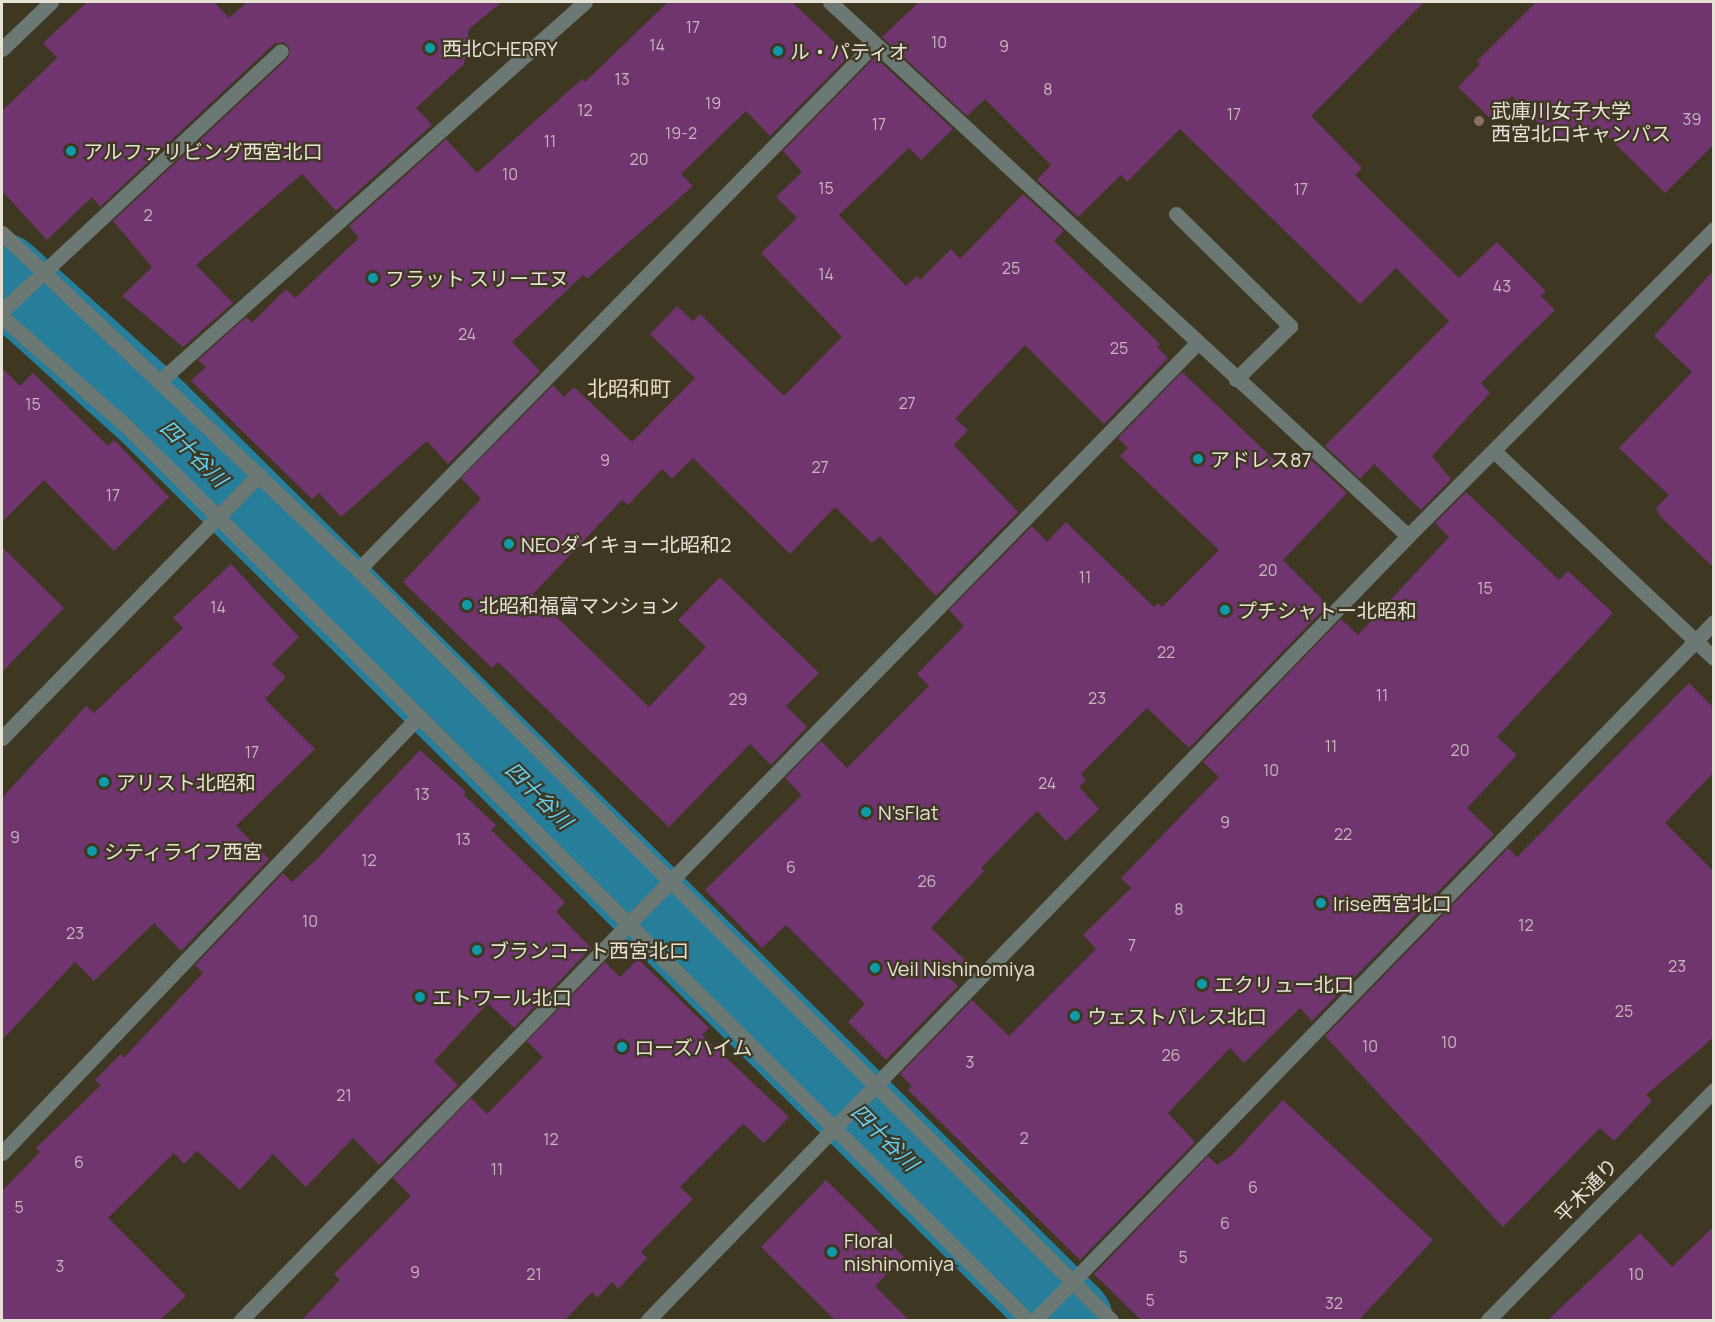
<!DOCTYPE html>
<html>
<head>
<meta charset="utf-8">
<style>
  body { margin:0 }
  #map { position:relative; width:1715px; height:1322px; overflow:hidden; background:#3e3721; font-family:Manrope,"Noto Sans JP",sans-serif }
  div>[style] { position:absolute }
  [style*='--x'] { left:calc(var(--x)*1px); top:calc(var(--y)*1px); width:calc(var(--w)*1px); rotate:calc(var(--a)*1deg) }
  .river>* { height:86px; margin:-43px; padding:0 43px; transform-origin:43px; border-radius:43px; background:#267e9a }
  .building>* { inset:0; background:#70356e }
  .minor>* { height:15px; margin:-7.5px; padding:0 7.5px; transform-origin:7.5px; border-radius:7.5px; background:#6b7873 }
  .dots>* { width:16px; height:16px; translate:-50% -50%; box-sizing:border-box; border:3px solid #3e3721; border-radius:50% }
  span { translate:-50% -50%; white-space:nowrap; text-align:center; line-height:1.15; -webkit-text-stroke:4.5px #3e3721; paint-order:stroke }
  .number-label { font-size:16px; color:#c8b7bb }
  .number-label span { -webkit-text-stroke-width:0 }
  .poi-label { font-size:20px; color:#e6e2d5 }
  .left { translate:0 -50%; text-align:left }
  .street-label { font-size:20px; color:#e6e2d5 }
  .neighbourhood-label { font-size:21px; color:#e6ddc2 }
  .water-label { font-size:21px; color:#62d2f9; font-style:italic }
  .frame { position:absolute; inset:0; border:3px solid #e6e2d5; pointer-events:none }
</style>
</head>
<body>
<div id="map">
  <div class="river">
    <i style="--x:2;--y:276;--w:206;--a:42"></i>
    <i style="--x:155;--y:414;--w:1288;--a:44.72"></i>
  </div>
  <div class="building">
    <i style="clip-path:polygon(87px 2px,214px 2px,229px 18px,247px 2px,502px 2px,469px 29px,464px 64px,416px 108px,432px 125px,336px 211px,302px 174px,196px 265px,233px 303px,183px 347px,122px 296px,152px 267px,113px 221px,288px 58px,290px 48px,283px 42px,274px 44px,100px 207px,92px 197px,47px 240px,2px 191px,2px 111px,57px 58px,43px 43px)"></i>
    <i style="clip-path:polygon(668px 2px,792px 2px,849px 56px,770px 136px,746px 111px,681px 174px,693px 186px,587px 279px,583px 275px,512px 342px,540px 371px,448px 464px,427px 441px,341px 517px,319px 493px,312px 499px,191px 381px,206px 367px,198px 360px,246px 317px,252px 323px,286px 289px,295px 298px,359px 238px,349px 226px,446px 139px,477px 173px,582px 79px,585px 82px)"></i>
    <i style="clip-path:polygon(919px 2px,1424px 2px,1311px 116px,1362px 168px,1355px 175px,1459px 278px,1497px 242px,1546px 291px,1541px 296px,1555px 310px,1481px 383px,1490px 393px,1432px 456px,1451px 479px,1421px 510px,1374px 464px,1360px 479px,1325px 446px,1449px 321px,1396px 268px,1360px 304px,1180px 129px,1127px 182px,1121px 175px,1078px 217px,1037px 180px,1051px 165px,985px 99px,967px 116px,882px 37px)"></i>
    <i style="clip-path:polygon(1536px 2px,1713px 2px,1713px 145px,1665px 193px,1596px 125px,1585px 135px,1576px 125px,1559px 143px,1512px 96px,1490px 118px,1458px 87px,1480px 64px,1477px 61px)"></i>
    <i style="clip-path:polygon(875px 57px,953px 129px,921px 160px,909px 148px,839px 215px,906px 286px,917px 276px,920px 280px,951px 249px,960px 259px,1023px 194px,1064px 231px,1054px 241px,1160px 344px,1157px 347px,1168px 358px,1104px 424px,1025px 345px,955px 419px,968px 430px,954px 445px,1018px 512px,936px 596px,880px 536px,872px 543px,835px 507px,790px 554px,693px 458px,672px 479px,662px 469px,628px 505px,622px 500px,533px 594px,649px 707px,706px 647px,678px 620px,720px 577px,819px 673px,786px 706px,807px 727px,771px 765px,750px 744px,669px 827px,498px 662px,492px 668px,403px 582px,481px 499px,461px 478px,553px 385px,564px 397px,574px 387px,632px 442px,695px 378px,650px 334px,677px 306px,693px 321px,700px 314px,784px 396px,842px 337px,761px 253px,797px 218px,776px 197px,802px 172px,783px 151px)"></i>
    <i style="clip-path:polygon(1713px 271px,1713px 567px,1661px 517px,1656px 508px,1669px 495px,1619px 448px,1692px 372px,1654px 336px)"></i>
    <i style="clip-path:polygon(2px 368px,20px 386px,33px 373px,108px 446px,114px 440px,169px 497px,114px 551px,44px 480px,2px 522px)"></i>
    <i style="clip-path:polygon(1182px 372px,1286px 471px,1295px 462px,1302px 469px,1311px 460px,1347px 493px,1283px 560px,1328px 605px,1189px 748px,1147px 708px,1081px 774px,1086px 780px,1079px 787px,1099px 809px,1066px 841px,1037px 811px,981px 868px,984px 871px,931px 928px,965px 960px,949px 978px,958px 986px,886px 1060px,848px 1022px,865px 1004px,786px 925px,762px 948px,705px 890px,802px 795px,785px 778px,821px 741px,847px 768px,929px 686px,917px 674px,964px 626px,949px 610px,1032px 526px,1047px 542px,1066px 522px,1154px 607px,1158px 603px,1162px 607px,1219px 550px,1120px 456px,1128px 448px,1118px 438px)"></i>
    <i style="clip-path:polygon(1466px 492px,1559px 580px,1568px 571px,1613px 613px,1497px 737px,1517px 755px,1467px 808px,1494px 834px,1312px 1021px,1300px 1008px,1244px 1063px,1230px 1048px,1168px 1113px,1195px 1142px,1080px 1260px,908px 1090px,912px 1086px,900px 1074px,972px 1000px,1009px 1036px,1096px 949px,1083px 935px,1131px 888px,1121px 878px,1219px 777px,1203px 762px,1341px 619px,1358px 635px,1449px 537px,1435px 523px)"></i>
    <i style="clip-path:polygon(2px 547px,64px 608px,2px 672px)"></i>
    <i style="clip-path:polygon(231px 564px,299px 637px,272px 664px,286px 677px,265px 699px,315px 749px,236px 826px,269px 859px,181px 951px,154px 923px,94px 981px,75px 962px,2px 1040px,2px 798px,86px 706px,94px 713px,183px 628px,173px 618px)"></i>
    <i style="clip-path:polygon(1689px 683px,1713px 707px,1713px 773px,1665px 823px,1713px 871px,1713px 1038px,1646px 1095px,1652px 1101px,1614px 1141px,1600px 1128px,1503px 1227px,1325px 1036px,1508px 848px,1517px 857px)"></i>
    <i style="clip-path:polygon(420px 750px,466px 792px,464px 795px,496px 825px,491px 830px,565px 902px,556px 912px,591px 948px,514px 1028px,488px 1003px,434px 1061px,458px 1085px,379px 1165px,353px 1138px,306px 1187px,273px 1154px,240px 1190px,197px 1151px,184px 1164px,174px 1153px,108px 1218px,186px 1296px,160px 1320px,2px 1320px,2px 1191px,40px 1152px,36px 1148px,101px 1085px,95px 1080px,121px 1054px,124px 1058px,203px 973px,195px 965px,283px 873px,292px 882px,319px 857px)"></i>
    <i style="clip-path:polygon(638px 959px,709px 1028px,702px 1035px,789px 1117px,764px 1143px,743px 1124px,680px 1187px,693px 1199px,641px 1252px,647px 1258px,618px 1289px,612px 1282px,597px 1298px,592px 1292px,565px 1320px,302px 1320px,340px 1280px,334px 1274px,411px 1196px,393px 1178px,471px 1098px,487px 1114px,543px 1057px,527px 1041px,605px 962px,620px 977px)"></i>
    <i style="clip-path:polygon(1283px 1100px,1433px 1240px,1359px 1320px,1141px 1320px,1094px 1274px,1208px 1156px,1217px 1165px,1232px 1155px)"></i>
    <i style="clip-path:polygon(826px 1180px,904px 1257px,875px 1286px,909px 1320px,835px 1320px,761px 1247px)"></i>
    <i style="clip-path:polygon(1713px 1227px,1713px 1320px,1548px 1320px,1640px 1233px,1672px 1267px)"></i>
  </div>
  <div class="minor">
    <i style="--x:830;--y:2;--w:787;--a:42.73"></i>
    <i style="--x:2;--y:49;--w:68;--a:-43.8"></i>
    <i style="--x:1176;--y:214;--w:160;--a:44.5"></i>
    <i style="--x:1290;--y:326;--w:76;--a:135.5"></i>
    <i style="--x:2;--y:233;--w:490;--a:43.4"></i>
    <i style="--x:358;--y:570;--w:1063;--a:44.89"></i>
    <i style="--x:2;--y:311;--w:381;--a:-43"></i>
    <i style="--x:2;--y:317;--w:162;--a:41.3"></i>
    <i style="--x:124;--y:424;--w:1273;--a:44.75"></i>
    <i style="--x:161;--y:380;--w:568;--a:-41.72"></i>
    <i style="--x:1494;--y:451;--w:302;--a:43.3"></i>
    <i style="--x:358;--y:570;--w:735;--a:-45.55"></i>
    <i style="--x:2;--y:738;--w:368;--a:-45.7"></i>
    <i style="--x:2;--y:1153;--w:604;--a:-46.34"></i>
    <i style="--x:241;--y:1320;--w:1367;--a:-45.62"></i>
    <i style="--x:648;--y:1320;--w:1092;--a:-45.89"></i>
    <i style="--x:1408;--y:536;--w:433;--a:-45.1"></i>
    <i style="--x:1035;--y:1320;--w:974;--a:-45.79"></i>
    <i style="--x:1488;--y:1320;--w:322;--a:-45.5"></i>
  </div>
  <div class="dots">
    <i style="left:430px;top:48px;background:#0f9aa8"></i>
    <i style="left:778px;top:51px;background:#0f9aa8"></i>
    <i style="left:1479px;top:121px;background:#8d6e63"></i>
    <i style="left:71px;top:151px;background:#0f9aa8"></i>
    <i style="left:373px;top:278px;background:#0f9aa8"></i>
    <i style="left:1198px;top:459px;background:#0f9aa8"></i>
    <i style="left:509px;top:544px;background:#0f9aa8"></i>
    <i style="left:467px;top:605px;background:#0f9aa8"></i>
    <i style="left:1225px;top:610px;background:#0f9aa8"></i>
    <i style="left:104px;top:782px;background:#0f9aa8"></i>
    <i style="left:866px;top:812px;background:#0f9aa8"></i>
    <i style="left:92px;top:851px;background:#0f9aa8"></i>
    <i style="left:1321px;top:903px;background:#0f9aa8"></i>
    <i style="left:477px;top:950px;background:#0f9aa8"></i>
    <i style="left:875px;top:968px;background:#0f9aa8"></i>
    <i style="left:1202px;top:984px;background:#0f9aa8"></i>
    <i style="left:420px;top:997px;background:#0f9aa8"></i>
    <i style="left:1075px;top:1016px;background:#0f9aa8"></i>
    <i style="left:622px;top:1047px;background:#0f9aa8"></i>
    <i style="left:832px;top:1252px;background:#0f9aa8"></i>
  </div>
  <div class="number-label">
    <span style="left:693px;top:27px">17</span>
    <span style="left:939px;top:42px">10</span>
    <span style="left:657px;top:45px">14</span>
    <span style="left:1004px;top:46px">9</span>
    <span style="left:622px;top:79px">13</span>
    <span style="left:1048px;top:89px">8</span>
    <span style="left:713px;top:103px">19</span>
    <span style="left:585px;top:110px">12</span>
    <span style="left:1234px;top:114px">17</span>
    <span style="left:1692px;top:119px">39</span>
    <span style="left:879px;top:124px">17</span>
    <span style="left:681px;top:133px">19-2</span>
    <span style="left:550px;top:141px">11</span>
    <span style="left:639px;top:159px">20</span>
    <span style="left:510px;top:174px">10</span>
    <span style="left:826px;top:188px">15</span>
    <span style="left:1301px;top:189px">17</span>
    <span style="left:148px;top:215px">2</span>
    <span style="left:1011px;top:268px">25</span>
    <span style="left:826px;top:274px">14</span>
    <span style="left:1502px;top:286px">43</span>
    <span style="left:467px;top:334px">24</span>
    <span style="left:1119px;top:348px">25</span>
    <span style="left:907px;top:403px">27</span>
    <span style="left:33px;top:404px">15</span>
    <span style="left:605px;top:460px">9</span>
    <span style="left:820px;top:467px">27</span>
    <span style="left:113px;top:495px">17</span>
    <span style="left:1268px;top:570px">20</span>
    <span style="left:1085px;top:577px">11</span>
    <span style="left:1485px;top:588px">15</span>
    <span style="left:218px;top:607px">14</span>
    <span style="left:1166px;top:652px">22</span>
    <span style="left:1382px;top:695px">11</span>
    <span style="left:1097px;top:698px">23</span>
    <span style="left:738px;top:699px">29</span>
    <span style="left:1331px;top:746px">11</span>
    <span style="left:1460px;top:750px">20</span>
    <span style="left:252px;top:752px">17</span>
    <span style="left:1271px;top:770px">10</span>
    <span style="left:1047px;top:783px">24</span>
    <span style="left:422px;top:794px">13</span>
    <span style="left:1225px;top:822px">9</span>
    <span style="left:1343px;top:834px">22</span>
    <span style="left:15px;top:837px">9</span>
    <span style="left:463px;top:839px">13</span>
    <span style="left:369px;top:860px">12</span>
    <span style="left:791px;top:867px">6</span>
    <span style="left:927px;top:881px">26</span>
    <span style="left:1179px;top:909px">8</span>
    <span style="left:310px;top:921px">10</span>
    <span style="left:1526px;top:925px">12</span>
    <span style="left:75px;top:933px">23</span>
    <span style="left:1132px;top:945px">7</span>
    <span style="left:1677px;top:966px">23</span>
    <span style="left:1624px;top:1011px">25</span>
    <span style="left:1449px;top:1042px">10</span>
    <span style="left:1370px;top:1046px">10</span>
    <span style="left:1171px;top:1055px">26</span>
    <span style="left:970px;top:1062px">3</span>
    <span style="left:344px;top:1095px">21</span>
    <span style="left:1024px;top:1138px">2</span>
    <span style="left:551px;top:1139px">12</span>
    <span style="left:79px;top:1162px">6</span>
    <span style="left:497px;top:1169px">11</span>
    <span style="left:1253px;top:1187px">6</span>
    <span style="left:19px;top:1207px">5</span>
    <span style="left:1225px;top:1223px">6</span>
    <span style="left:1183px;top:1257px">5</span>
    <span style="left:60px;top:1266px">3</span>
    <span style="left:415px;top:1272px">9</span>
    <span style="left:534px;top:1274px">21</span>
    <span style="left:1636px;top:1274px">10</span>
    <span style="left:1150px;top:1300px">5</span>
    <span style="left:1334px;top:1303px">32</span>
  </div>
  <div class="poi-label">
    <span class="left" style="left:442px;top:48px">西北CHERRY</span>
    <span class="left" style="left:790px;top:51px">ル・パティオ</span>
    <span class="left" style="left:1491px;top:122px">武庫川女子大学<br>西宮北口キャンパス</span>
    <span class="left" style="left:83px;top:151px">アルファリビング西宮北口</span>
    <span class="left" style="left:385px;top:278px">フラット スリーエヌ</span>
    <span class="left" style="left:1210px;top:459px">アドレス87</span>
    <span class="left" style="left:521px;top:544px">NEOダイキョー北昭和2</span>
    <span class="left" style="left:479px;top:605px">北昭和福富マンション</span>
    <span class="left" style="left:1237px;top:610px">プチシャトー北昭和</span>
    <span class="left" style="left:116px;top:782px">アリスト北昭和</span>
    <span class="left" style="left:878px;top:812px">N'sFlat</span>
    <span class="left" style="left:104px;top:851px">シティライフ西宮</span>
    <span class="left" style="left:1333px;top:903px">Irise西宮北口</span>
    <span class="left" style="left:489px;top:950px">ブランコート西宮北口</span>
    <span class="left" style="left:887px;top:968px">Veil Nishinomiya</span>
    <span class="left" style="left:1214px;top:984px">エクリュー北口</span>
    <span class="left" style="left:432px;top:997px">エトワール北口</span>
    <span class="left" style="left:1087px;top:1016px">ウェストパレス北口</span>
    <span class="left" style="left:634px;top:1047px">ローズハイム</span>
    <span class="left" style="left:844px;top:1252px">Floral<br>nishinomiya</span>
  </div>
  <div class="street-label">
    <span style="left:1586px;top:1190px;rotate:-46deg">平木通り</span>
  </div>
  <div class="neighbourhood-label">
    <span style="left:629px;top:388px">北昭和町</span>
  </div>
  <div class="water-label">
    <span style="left:194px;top:453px;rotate:45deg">四十谷川</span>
    <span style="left:539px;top:795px;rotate:45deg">四十谷川</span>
    <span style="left:885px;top:1137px;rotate:45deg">四十谷川</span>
  </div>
  <div class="frame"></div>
</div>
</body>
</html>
